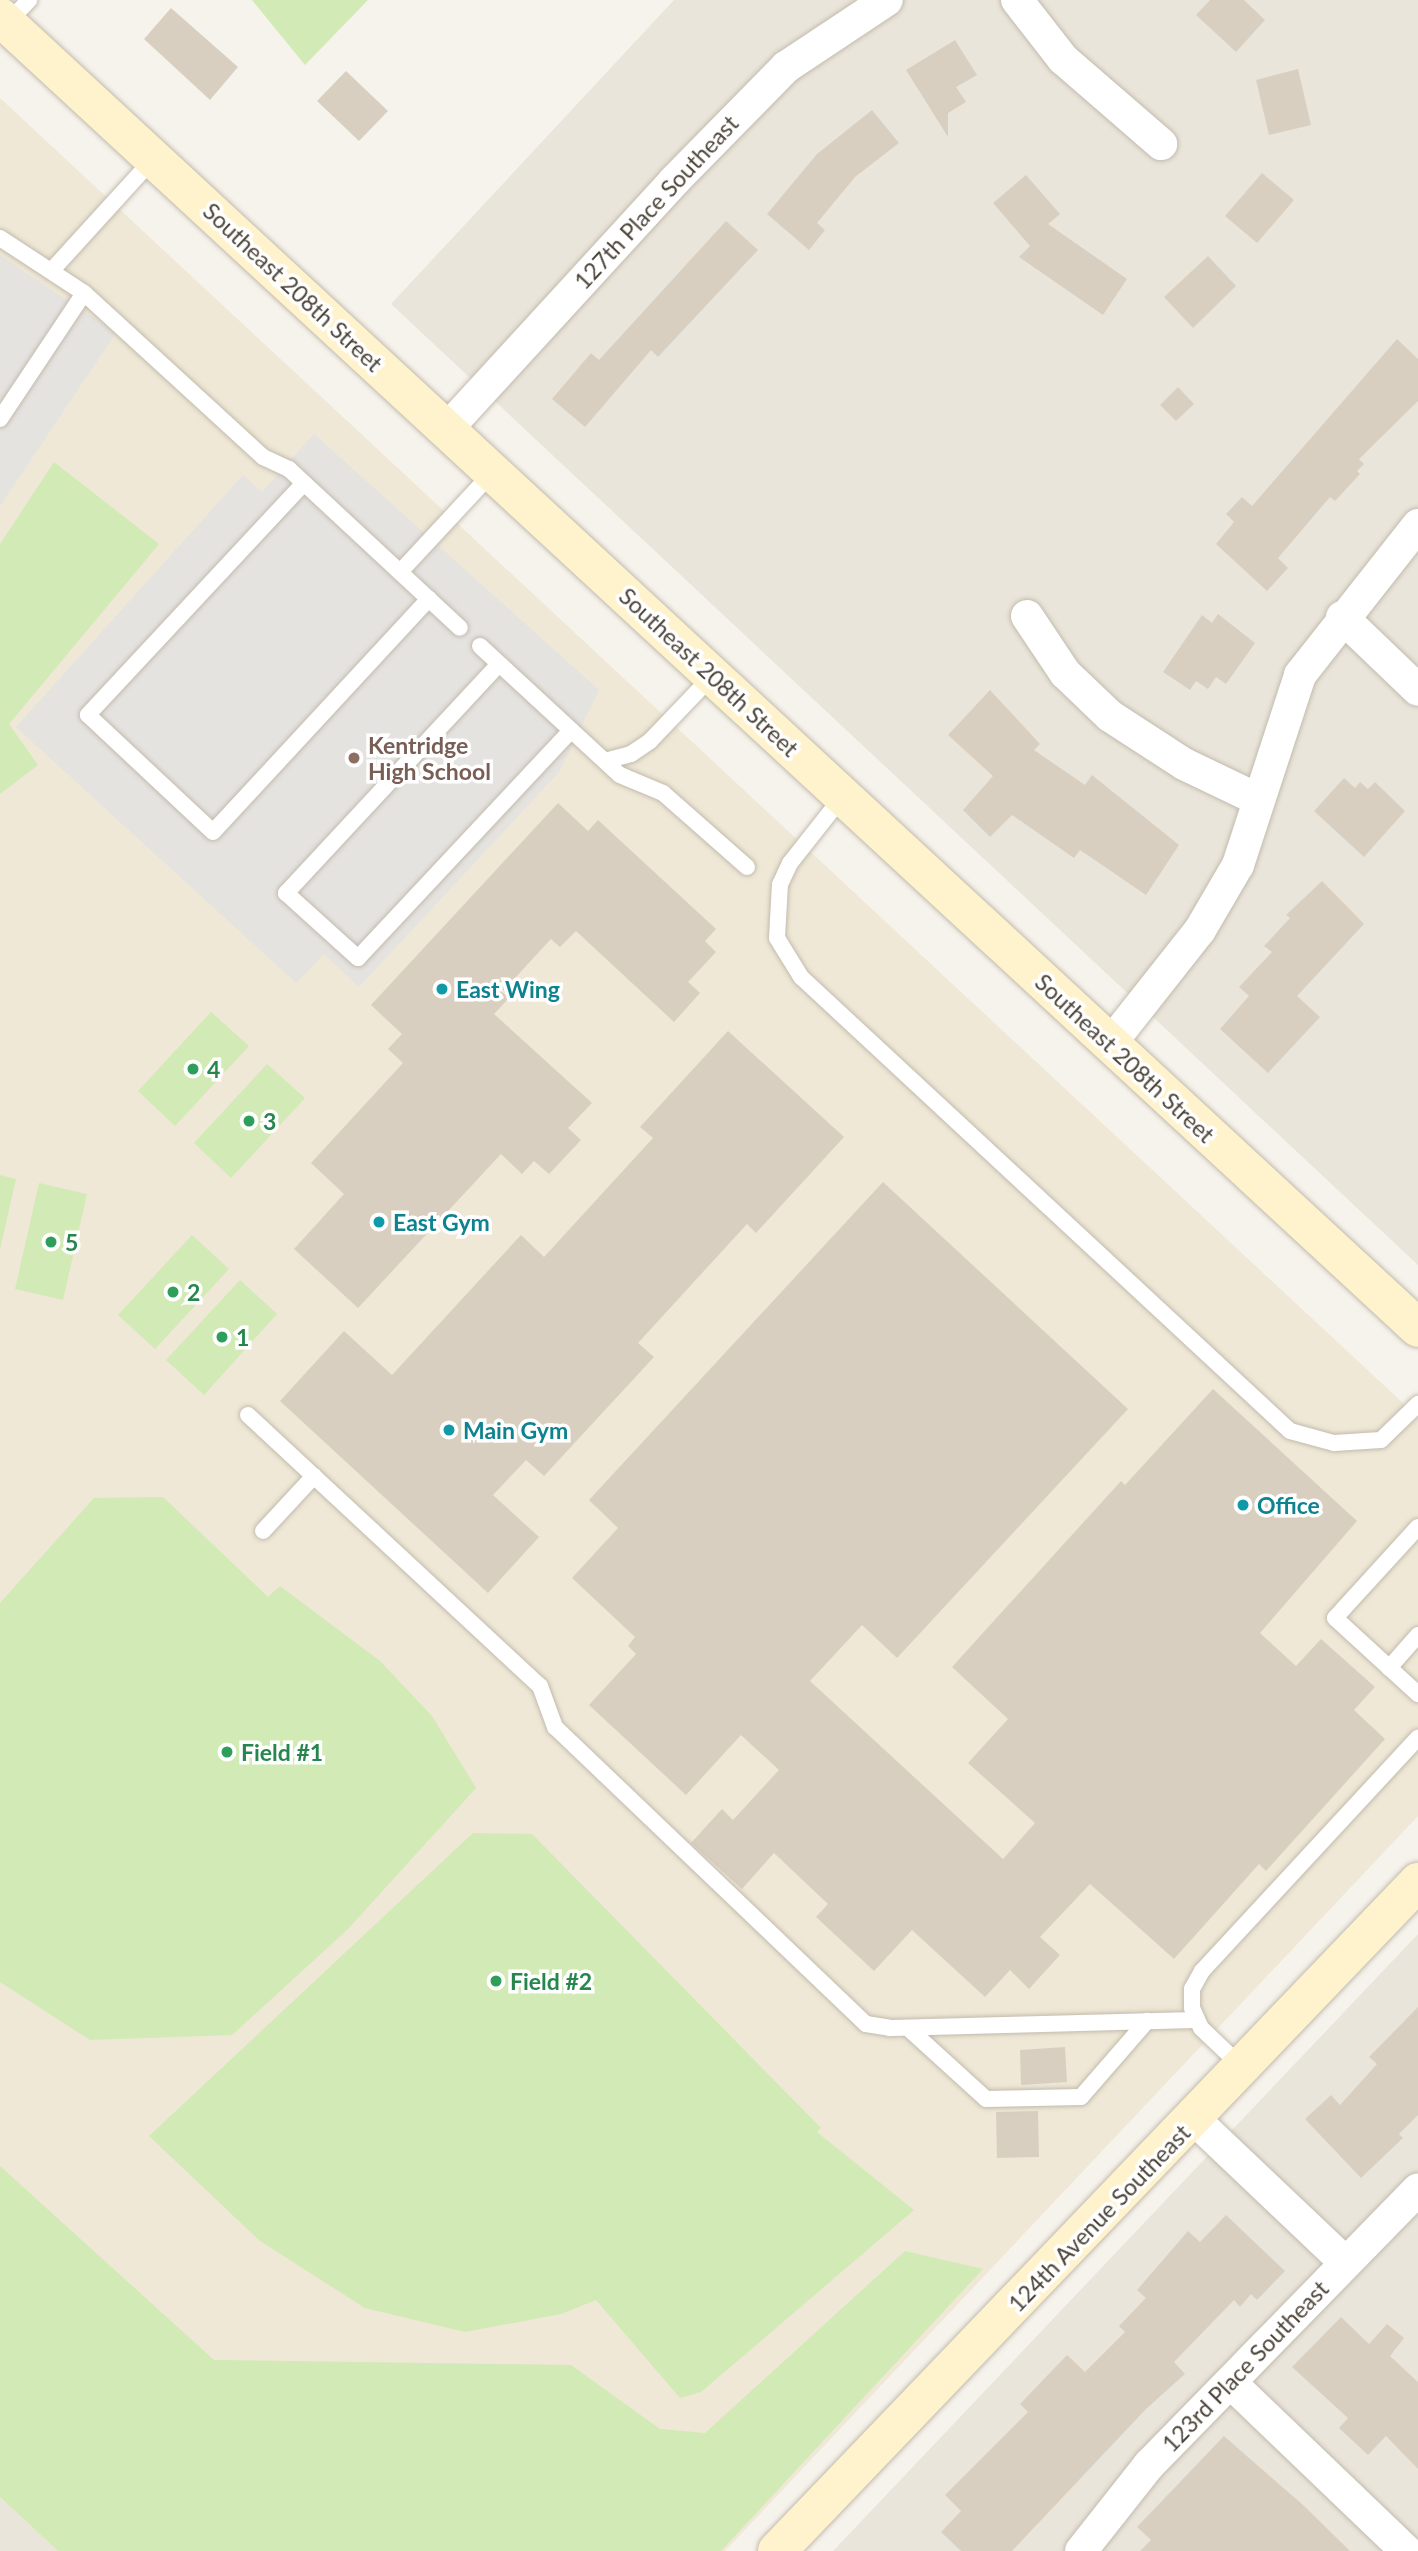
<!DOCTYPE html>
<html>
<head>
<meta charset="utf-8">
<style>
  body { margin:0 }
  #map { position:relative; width:1418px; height:2551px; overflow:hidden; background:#f6f3ec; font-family:Lato,sans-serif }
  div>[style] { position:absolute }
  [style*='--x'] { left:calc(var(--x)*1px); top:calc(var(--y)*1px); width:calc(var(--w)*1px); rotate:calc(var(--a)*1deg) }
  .residential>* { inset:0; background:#eae5da }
  .education>* { inset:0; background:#efe8d6 }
  .green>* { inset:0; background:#d2eab5 }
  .parking>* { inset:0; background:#e5e3e0 }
  .building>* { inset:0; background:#d8cfc1 }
  .roads { filter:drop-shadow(0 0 2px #c2bbae) drop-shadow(0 0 2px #c2bbae) }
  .lane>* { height:16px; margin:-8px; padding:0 8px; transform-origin:8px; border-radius:8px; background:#fff }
  .street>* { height:32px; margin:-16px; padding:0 16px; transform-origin:16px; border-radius:16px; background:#fff }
  .secondary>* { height:38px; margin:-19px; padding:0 19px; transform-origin:19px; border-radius:19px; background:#fff3cd }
  .dots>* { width:19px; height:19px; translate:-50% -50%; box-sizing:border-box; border:4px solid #fff; border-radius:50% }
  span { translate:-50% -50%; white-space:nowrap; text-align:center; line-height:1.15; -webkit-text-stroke:7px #fff; paint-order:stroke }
  .street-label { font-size:23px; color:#4b4439 }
  .education-label { font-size:23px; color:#785e54; font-weight:700 }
  .left { translate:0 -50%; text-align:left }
  .culture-label { font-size:23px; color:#0d838f; font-weight:700 }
  .leisure-label { font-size:23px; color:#27864d; font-weight:700 }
</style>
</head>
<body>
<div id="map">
  <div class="residential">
    <i style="clip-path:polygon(674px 0,1418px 0,1418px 1265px,391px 304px)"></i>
    <i style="clip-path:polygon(1418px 1934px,1418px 2551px,833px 2551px)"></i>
    <i style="clip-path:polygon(0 2497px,58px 2551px,0 2551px)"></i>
  </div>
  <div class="education">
    <i style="clip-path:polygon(0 98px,1418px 1417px,1418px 1816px,725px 2551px,58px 2551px,0 2497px)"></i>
  </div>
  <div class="green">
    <i style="clip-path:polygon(252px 0,368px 0,305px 65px)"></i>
    <i style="clip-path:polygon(54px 462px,159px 544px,9px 724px,38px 765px,0 794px,0 544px)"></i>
    <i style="clip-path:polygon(211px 1012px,249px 1046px,175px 1126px,138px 1091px)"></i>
    <i style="clip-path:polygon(267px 1064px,305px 1098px,231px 1178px,194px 1143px)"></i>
    <i style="clip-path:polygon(0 1175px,16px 1179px,0 1249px)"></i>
    <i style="clip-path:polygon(39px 1183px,87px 1194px,63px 1300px,15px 1289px)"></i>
    <i style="clip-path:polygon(192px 1235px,229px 1269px,155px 1349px,118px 1315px)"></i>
    <i style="clip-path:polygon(240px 1280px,277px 1314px,204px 1395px,166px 1360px)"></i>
    <i style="clip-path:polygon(163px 1497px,268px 1597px,280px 1586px,380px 1661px,432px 1716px,476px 1788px,347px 1930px,232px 2035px,90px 2040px,0 1982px,0 1603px,94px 1498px)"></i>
    <i style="clip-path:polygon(473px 1833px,532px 1834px,821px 2128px,817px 2132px,914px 2210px,701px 2392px,680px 2398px,596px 2300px,561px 2314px,465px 2332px,365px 2308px,260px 2241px,149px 2136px)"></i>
    <i style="clip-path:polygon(0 2166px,214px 2360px,571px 2365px,660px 2429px,705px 2433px,905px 2251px,983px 2269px,721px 2551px,58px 2551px,0 2497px)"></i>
  </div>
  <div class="parking">
    <i style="clip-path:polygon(0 255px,116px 333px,0 506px)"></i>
    <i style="clip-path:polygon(314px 434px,599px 690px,560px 771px,359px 987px,324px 954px,296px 983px,16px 727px,243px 475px,262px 492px)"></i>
  </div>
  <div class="building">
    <i style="clip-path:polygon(1210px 0,1244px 0,1265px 20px,1236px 52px,1196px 15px)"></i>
    <i style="clip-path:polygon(171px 8px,238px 67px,210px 100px,144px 39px)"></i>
    <i style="clip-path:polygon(955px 40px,977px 75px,956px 87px,966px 102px,948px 113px,948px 137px,906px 70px)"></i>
    <i style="clip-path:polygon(1298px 69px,1311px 125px,1269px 135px,1256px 80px)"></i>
    <i style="clip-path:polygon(346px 71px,388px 111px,359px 141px,317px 101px)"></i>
    <i style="clip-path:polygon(872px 110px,899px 143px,855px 177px,817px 223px,825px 230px,809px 250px,767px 214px,817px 154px)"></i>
    <i style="clip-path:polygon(1262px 173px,1294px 200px,1257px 243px,1225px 216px)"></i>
    <i style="clip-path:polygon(1026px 175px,1060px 214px,1048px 224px,1127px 279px,1103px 315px,1019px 257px,1030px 246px,993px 203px)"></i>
    <i style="clip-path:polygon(726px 221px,758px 250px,658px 357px,651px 350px,585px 427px,552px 399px,591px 353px,599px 360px)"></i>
    <i style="clip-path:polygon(1208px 256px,1236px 286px,1193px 328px,1164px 297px)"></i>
    <i style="clip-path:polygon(1397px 339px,1418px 359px,1418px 401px,1359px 459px,1364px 464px,1357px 471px,1360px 474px,1335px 501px,1330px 497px,1278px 558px,1288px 568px,1267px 591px,1216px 544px,1234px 522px,1226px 514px,1242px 497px,1252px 506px)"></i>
    <i style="clip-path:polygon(1178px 387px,1194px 404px,1176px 421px,1160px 405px)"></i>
    <i style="clip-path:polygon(1218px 614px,1255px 643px,1226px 684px,1216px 677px,1208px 689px,1196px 681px,1190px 690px,1163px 672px,1202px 615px,1212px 623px)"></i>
    <i style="clip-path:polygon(990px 690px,1040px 744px,1034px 750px,1085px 785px,1092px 775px,1179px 845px,1146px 895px,1080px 850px,1074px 858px,1012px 815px,990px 837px,963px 810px,993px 776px,948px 735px)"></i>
    <i style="clip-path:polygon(1344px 778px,1355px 788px,1360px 782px,1368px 789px,1375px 782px,1405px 811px,1364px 857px,1314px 811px)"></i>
    <i style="clip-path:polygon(558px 803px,588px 831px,598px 820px,716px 929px,705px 941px,716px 952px,688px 982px,700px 993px,674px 1022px,576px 931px,560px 947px,551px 939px,502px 992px,509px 998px,494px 1014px,592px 1103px,568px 1128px,581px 1140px,549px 1174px,534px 1161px,522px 1174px,501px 1154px,358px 1308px,294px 1249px,344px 1194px,311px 1163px,403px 1063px,388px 1049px,402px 1034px,371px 1005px)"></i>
    <i style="clip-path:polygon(1322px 881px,1364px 924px,1297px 996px,1320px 1017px,1268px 1073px,1220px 1029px,1249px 996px,1239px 987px,1272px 952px,1264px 946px,1290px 918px,1286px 915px)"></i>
    <i style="clip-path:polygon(728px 1031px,844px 1137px,756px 1233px,747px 1224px,638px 1343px,654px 1357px,544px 1476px,526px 1460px,493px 1495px,539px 1537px,488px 1593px,280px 1401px,344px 1331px,392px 1375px,521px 1235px,544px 1257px,653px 1138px,640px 1127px)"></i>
    <i style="clip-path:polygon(883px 1182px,1128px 1409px,897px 1658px,862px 1625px,810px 1681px,1003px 1859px,1035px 1823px,968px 1763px,1008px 1719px,952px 1667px,1121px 1481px,1125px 1485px,1213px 1389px,1357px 1521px,1260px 1633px,1296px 1666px,1321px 1639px,1375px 1687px,1354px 1710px,1385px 1739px,1266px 1871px,1259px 1864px,1174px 1959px,1090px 1884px,1040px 1937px,1060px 1955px,1029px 1989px,1010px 1970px,985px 1997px,912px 1930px,874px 1971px,816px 1917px,828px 1904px,774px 1853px,742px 1889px,691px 1843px,722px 1809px,733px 1820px,779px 1770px,741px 1735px,686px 1795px,589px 1705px,636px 1654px,628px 1646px,635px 1637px,572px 1578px,618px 1528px,589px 1500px)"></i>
    <i style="clip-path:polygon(1418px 2007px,1418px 2115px,1399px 2134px,1403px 2138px,1361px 2178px,1305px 2119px,1331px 2095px,1340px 2105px,1377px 2064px,1369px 2057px)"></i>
    <i style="clip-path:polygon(1065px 2047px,1067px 2082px,1021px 2085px,1020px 2050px)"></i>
    <i style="clip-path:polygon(1038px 2111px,1039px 2157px,997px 2158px,996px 2112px)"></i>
    <i style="clip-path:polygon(1226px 2215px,1285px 2271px,1257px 2300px,1251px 2294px,1240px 2307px,1234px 2300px,1174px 2362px,1185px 2374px,1146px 2409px,1012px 2551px,961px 2551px,941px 2532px,961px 2511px,945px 2495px,1028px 2412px,1020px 2404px,1067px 2355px,1085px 2372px,1125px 2332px,1119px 2326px,1146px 2298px,1137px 2290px,1188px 2231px,1200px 2242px)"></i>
    <i style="clip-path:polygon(1341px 2317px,1369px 2344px,1387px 2324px,1404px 2338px,1390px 2356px,1418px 2382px,1418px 2469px,1386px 2436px,1368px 2455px,1339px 2428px,1348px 2418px,1292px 2367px)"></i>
    <i style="clip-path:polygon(1224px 2436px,1303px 2505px,1350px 2551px,1140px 2551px,1151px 2540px,1137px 2527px)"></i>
  </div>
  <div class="roads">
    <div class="lane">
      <i style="--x:7;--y:23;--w:32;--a:-46"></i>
      <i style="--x:0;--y:238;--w:100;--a:33.2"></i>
      <i style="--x:84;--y:293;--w:243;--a:42.5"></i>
      <i style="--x:263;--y:457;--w:29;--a:25"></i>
      <i style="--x:289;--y:469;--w:233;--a:42.9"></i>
      <i style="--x:53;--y:269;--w:149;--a:-47.7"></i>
      <i style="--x:0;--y:419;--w:151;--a:-56.3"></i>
      <i style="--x:304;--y:483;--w:317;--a:133"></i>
      <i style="--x:88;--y:715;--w:171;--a:43.1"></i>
      <i style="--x:213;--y:832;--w:318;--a:-47.2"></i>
      <i style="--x:400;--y:572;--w:137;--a:-47.1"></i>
      <i style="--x:480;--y:646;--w:190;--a:42.7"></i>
      <i style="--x:620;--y:775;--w:47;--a:22.7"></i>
      <i style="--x:663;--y:793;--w:112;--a:41.4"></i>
      <i style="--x:499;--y:664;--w:313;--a:132.9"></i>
      <i style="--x:286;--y:893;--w:97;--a:42.1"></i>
      <i style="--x:358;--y:958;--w:312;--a:-46.9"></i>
      <i style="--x:605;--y:761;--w:27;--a:-15"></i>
      <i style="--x:631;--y:754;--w:23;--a:-34"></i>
      <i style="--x:650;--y:741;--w:91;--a:-46.3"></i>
      <i style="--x:843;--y:796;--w:85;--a:128.3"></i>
      <i style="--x:790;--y:863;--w:23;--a:115"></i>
      <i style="--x:780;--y:884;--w:54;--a:93.2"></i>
      <i style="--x:777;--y:938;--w:46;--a:58.4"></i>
      <i style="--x:801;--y:977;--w:667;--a:42.87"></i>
      <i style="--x:1290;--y:1431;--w:46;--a:15.3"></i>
      <i style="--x:1334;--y:1443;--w:47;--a:-3.7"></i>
      <i style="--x:1381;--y:1440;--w:52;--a:-44.2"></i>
      <i style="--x:248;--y:1415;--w:398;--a:42.9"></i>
      <i style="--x:540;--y:1686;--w:44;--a:69.9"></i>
      <i style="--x:555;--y:1727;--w:430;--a:43.7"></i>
      <i style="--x:866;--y:2024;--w:24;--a:9"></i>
      <i style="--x:890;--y:2028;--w:306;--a:-1.5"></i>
      <i style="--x:1418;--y:1527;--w:123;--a:132.4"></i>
      <i style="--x:1335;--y:1618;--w:113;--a:42.5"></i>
      <i style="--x:263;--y:1531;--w:75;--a:-47.2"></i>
      <i style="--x:1389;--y:1668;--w:44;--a:-48.7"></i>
      <i style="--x:908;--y:2028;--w:105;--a:42.3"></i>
      <i style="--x:986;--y:2099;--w:95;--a:-1.2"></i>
      <i style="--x:1081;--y:2097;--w:101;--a:-49"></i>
      <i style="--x:1241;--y:2066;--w:55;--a:-136.5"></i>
      <i style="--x:1201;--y:2028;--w:22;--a:-114"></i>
      <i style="--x:1192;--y:2008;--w:19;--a:-90"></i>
      <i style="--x:1192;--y:1989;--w:21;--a:-61"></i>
      <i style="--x:1202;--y:1971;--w:318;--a:-47.2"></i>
    </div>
    <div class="street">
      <i style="--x:1017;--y:0;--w:75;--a:52.1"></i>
      <i style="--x:1063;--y:59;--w:130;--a:40.9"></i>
      <i style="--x:447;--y:429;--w:336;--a:-47.5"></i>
      <i style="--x:674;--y:181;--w:160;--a:-45.5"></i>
      <i style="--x:786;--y:67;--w:121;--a:-33.6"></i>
      <i style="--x:1027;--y:616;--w:69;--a:56.3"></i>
      <i style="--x:1065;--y:673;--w:62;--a:43.7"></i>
      <i style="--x:1110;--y:716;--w:88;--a:33"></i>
      <i style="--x:1184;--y:764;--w:81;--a:25.6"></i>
      <i style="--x:1342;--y:617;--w:105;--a:43.8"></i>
      <i style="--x:1110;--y:1044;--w:145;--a:-51.7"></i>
      <i style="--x:1200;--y:930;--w:75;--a:-59.7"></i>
      <i style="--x:1238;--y:865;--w:200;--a:-71.9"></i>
      <i style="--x:1300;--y:675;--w:191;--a:-51.8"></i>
      <i style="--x:1194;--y:2119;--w:209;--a:43.5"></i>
      <i style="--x:1231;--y:2383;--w:243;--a:43.8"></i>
      <i style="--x:1081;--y:2551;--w:110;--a:-51.7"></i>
      <i style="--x:1149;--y:2465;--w:385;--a:-45.7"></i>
    </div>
    <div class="secondary">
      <i style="--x:0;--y:17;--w:1931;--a:42.75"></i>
      <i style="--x:777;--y:2551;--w:927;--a:-46.22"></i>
    </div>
  </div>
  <div class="dots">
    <i style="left:354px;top:758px;background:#8d6e63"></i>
    <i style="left:442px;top:989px;background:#0f9aa8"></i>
    <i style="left:193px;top:1069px;background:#2e9e5b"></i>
    <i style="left:249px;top:1121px;background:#2e9e5b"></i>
    <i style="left:379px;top:1222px;background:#0f9aa8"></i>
    <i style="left:51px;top:1242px;background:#2e9e5b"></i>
    <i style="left:173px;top:1292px;background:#2e9e5b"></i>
    <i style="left:222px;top:1337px;background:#2e9e5b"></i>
    <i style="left:449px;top:1430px;background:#0f9aa8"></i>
    <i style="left:1243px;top:1505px;background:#0f9aa8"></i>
    <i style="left:227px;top:1752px;background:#2e9e5b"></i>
    <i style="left:496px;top:1981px;background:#2e9e5b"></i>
  </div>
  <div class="street-label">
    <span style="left:656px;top:202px;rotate:-47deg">127th Place Southeast</span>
    <span style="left:293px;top:287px;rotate:43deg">Southeast 208th Street</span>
    <span style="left:709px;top:672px;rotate:43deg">Southeast 208th Street</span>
    <span style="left:1125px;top:1058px;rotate:43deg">Southeast 208th Street</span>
    <span style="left:1099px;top:2218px;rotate:-46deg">124th Avenue Southeast</span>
    <span style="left:1245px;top:2366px;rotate:-46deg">123rd Place Southeast</span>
  </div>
  <div class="education-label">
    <span class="left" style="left:368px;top:758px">Kentridge<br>High School</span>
  </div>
  <div class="culture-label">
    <span class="left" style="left:456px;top:989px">East Wing</span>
    <span class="left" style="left:393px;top:1222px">East Gym</span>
    <span class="left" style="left:463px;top:1430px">Main Gym</span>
    <span class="left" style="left:1257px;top:1505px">Office</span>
  </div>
  <div class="leisure-label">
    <span class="left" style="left:207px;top:1069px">4</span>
    <span class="left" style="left:263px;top:1121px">3</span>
    <span class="left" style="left:65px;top:1242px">5</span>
    <span class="left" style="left:187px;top:1292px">2</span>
    <span class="left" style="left:236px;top:1337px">1</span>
    <span class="left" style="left:241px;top:1752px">Field #1</span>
    <span class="left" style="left:510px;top:1981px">Field #2</span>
  </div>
</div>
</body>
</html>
